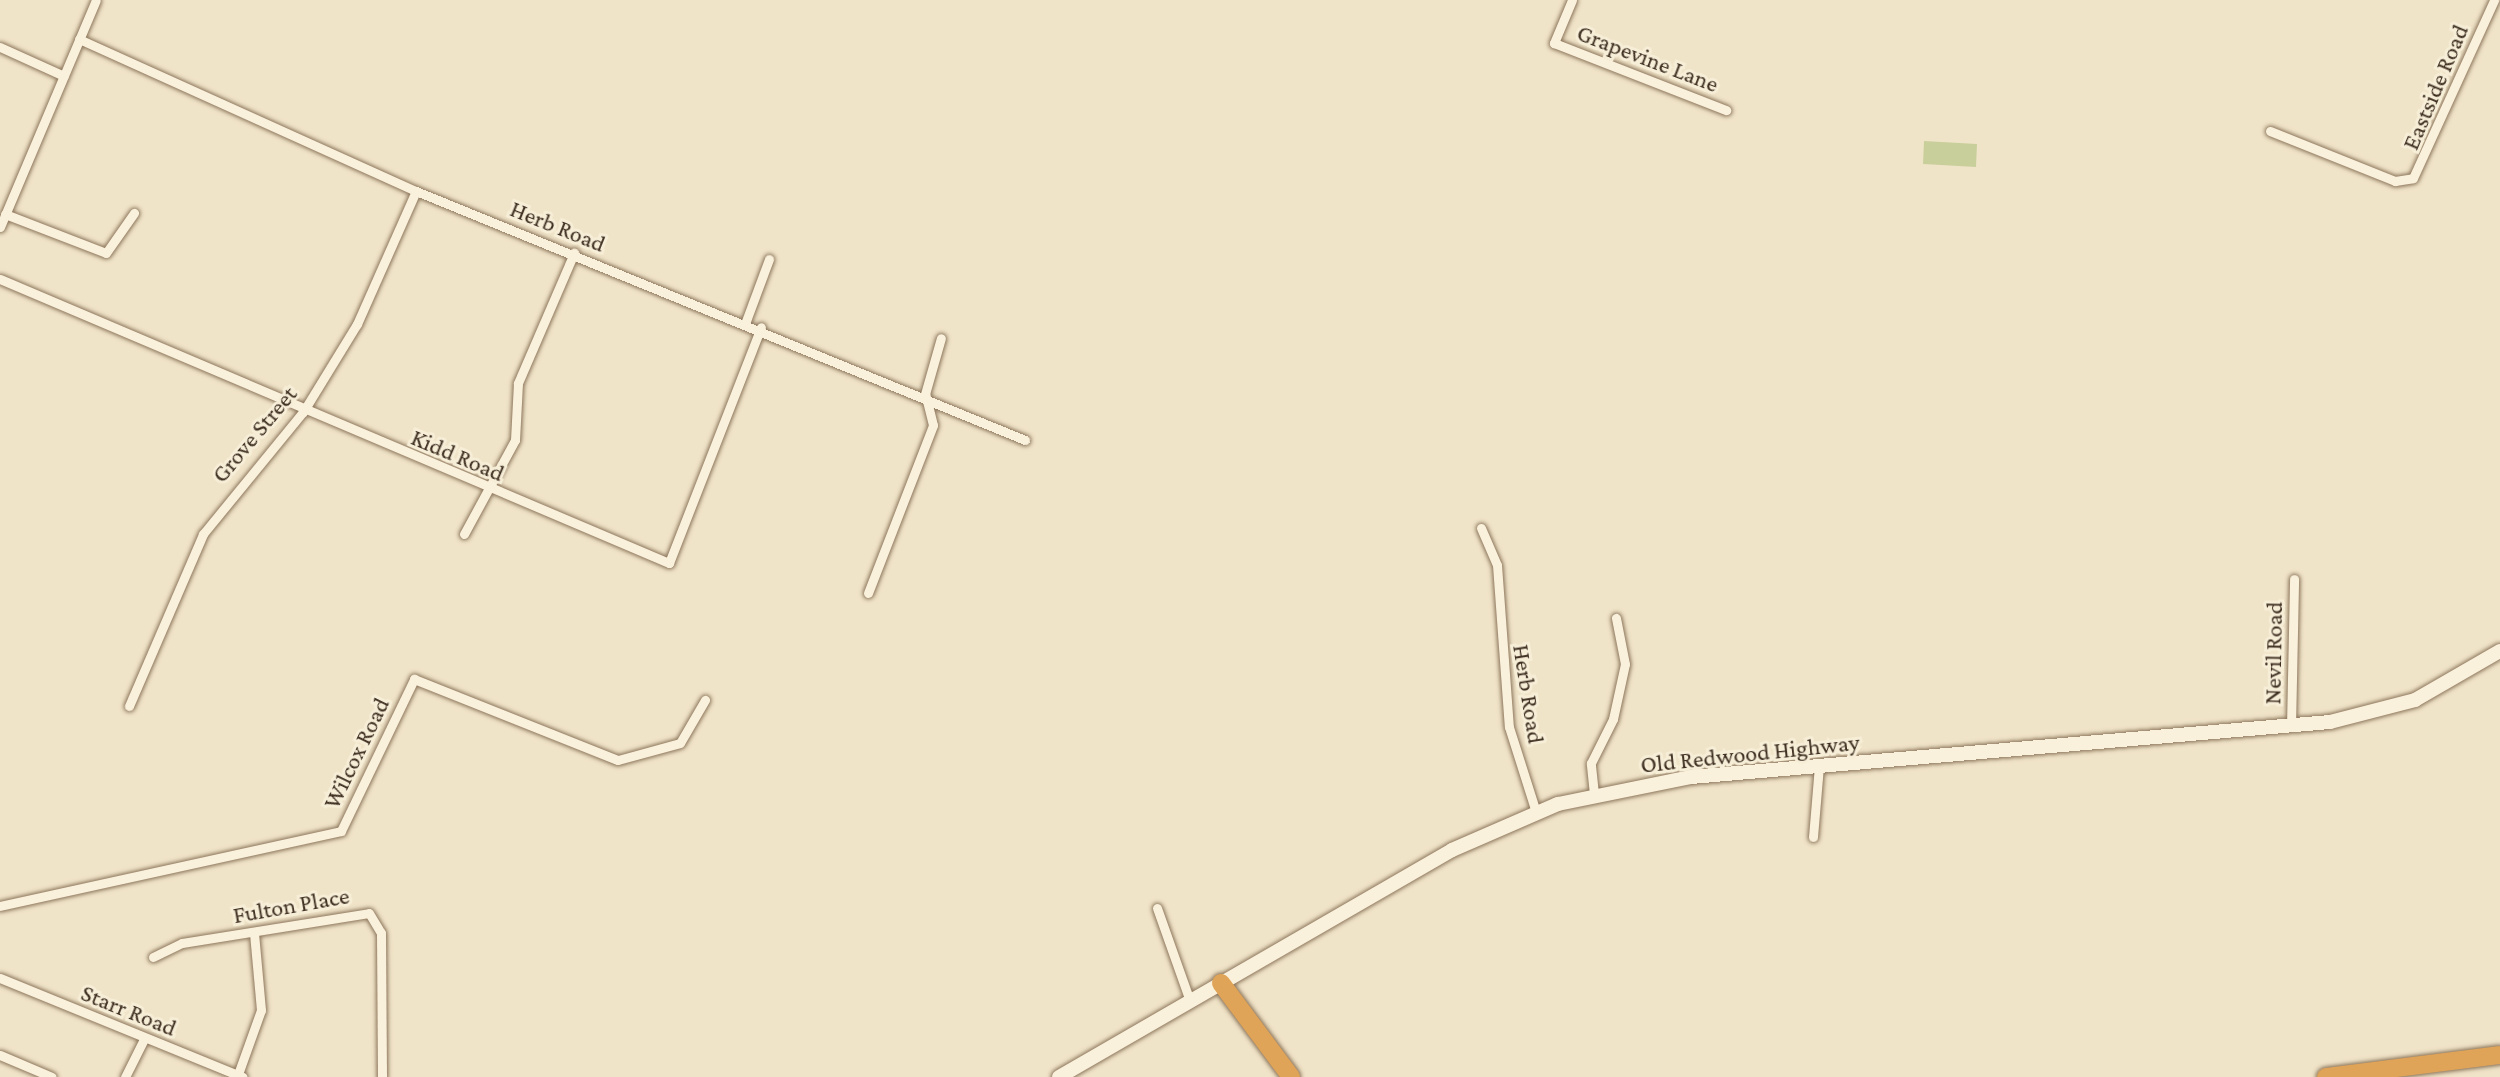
<!DOCTYPE html>
<html>
<head>
<meta charset="utf-8">
<style>
  body { margin:0 }
  #map { position:relative; width:2500px; height:1077px; overflow:hidden; background:#f0e4c8; font-family:"Crimson Pro",serif }
  div>[style] { position:absolute }
  [style*='--x'] { left:calc(var(--x)*1px); top:calc(var(--y)*1px); width:calc(var(--w)*1px); rotate:calc(var(--a)*1deg) }
  .green>* { inset:0; background:#c9cf9b }
  .roads { filter:drop-shadow(0 0 2px #8d765c) drop-shadow(0 0 2px #8d765c) }
  .minor>* { height:9px; margin:-4.5px; padding:0 4.5px; transform-origin:4.5px; border-radius:4.5px; background:#faf1dc }
  .secondary>* { height:14px; margin:-7px; padding:0 7px; transform-origin:7px; border-radius:7px; background:#faf1dc }
  .motorway>* { height:18px; margin:-9px; padding:0 9px; transform-origin:9px; border-radius:9px; background:#e0a458 }
  span { translate:-50% -50%; white-space:nowrap; text-align:center; line-height:1.15; -webkit-text-stroke:6px #f7eed8; paint-order:stroke }
  .street-label { font-size:24px; color:#3d2e20 }
</style>
</head>
<body>
<div id="map">
  <div class="green">
    <i style="clip-path:polygon(1924px 141px,1977px 144px,1976px 167px,1923px 164px)"></i>
  </div>
  <div class="roads">
    <div class="minor">
      <i style="--x:1572;--y:0;--w:47;--a:112.7"></i>
      <i style="--x:1554;--y:43;--w:185;--a:21.3"></i>
      <i style="--x:79;--y:39;--w:370;--a:24.3"></i>
      <i style="--x:416;--y:191;--w:658;--a:22.24"></i>
      <i style="--x:0;--y:47;--w:70;--a:24.4"></i>
      <i style="--x:2270;--y:131;--w:135;--a:21.8"></i>
      <i style="--x:2395;--y:181;--w:18;--a:-9"></i>
      <i style="--x:2413;--y:178;--w:196;--a:-65.5"></i>
      <i style="--x:5;--y:214;--w:108;--a:21.1"></i>
      <i style="--x:106;--y:253;--w:49;--a:-55"></i>
      <i style="--x:0;--y:227;--w:246;--a:-67.1"></i>
      <i style="--x:0;--y:279;--w:727;--a:23"></i>
      <i style="--x:669;--y:563;--w:253;--a:-68.7"></i>
      <i style="--x:746;--y:321;--w:66;--a:-69.6"></i>
      <i style="--x:1481;--y:528;--w:40;--a:66.6"></i>
      <i style="--x:1497;--y:565;--w:162;--a:85.8"></i>
      <i style="--x:1509;--y:727;--w:89;--a:72.4"></i>
      <i style="--x:464;--y:534;--w:107;--a:-61.5"></i>
      <i style="--x:515;--y:440;--w:57;--a:-87"></i>
      <i style="--x:518;--y:383;--w:142;--a:-66.7"></i>
      <i style="--x:868;--y:593;--w:180;--a:-68.8"></i>
      <i style="--x:933;--y:425;--w:32;--a:-104"></i>
      <i style="--x:925;--y:394;--w:58;--a:-74.1"></i>
      <i style="--x:129;--y:706;--w:187;--a:-66.7"></i>
      <i style="--x:203;--y:534;--w:158;--a:-50.7"></i>
      <i style="--x:303;--y:412;--w:103;--a:-58.5"></i>
      <i style="--x:357;--y:324;--w:145;--a:-66.1"></i>
      <i style="--x:2291;--y:727;--w:148;--a:-88.8"></i>
      <i style="--x:1594;--y:794;--w:31;--a:-96"></i>
      <i style="--x:1591;--y:763;--w:49;--a:-63.4"></i>
      <i style="--x:1613;--y:719;--w:56;--a:-77.7"></i>
      <i style="--x:1625;--y:664;--w:47;--a:-101.1"></i>
      <i style="--x:1813;--y:837;--w:71;--a:-85.2"></i>
      <i style="--x:0;--y:906;--w:349;--a:-12.4"></i>
      <i style="--x:341;--y:831;--w:169;--a:-64.3"></i>
      <i style="--x:414;--y:679;--w:219;--a:21.7"></i>
      <i style="--x:618;--y:760;--w:64;--a:-15.3"></i>
      <i style="--x:680;--y:743;--w:50;--a:-59.8"></i>
      <i style="--x:1157;--y:908;--w:99;--a:70.5"></i>
      <i style="--x:153;--y:957;--w:32;--a:-26"></i>
      <i style="--x:182;--y:943;--w:189;--a:-9.1"></i>
      <i style="--x:369;--y:913;--w:23;--a:59"></i>
      <i style="--x:381;--y:933;--w:144;--a:89.6"></i>
      <i style="--x:0;--y:978;--w:262;--a:22.2"></i>
      <i style="--x:0;--y:1055;--w:56;--a:22.9"></i>
      <i style="--x:125;--y:1077;--w:42;--a:-63.4"></i>
      <i style="--x:237;--y:1077;--w:71;--a:-70.3"></i>
      <i style="--x:261;--y:1010;--w:77;--a:-95.2"></i>
    </div>
    <div class="secondary">
      <i style="--x:1059;--y:1077;--w:454;--a:-30"></i>
      <i style="--x:1452;--y:850;--w:116;--a:-23.5"></i>
      <i style="--x:1558;--y:804;--w:136;--a:-11.5"></i>
      <i style="--x:1691;--y:777;--w:641;--a:-4.92"></i>
      <i style="--x:2330;--y:722;--w:88;--a:-14.5"></i>
      <i style="--x:2415;--y:700;--w:98;--a:-30"></i>
    </div>
    <div class="motorway">
      <i style="--x:1221;--y:983;--w:117;--a:53.3"></i>
      <i style="--x:2326;--y:1077;--w:175;--a:-7.2"></i>
    </div>
  </div>
  <div class="street-label">
    <span style="left:1648px;top:58px;rotate:21deg">Grapevine Lane</span>
    <span style="left:2435px;top:87px;rotate:-67deg">Eastside Road</span>
    <span style="left:558px;top:226px;rotate:22deg">Herb Road</span>
    <span style="left:254px;top:434px;rotate:-50deg">Grove Street</span>
    <span style="left:458px;top:455px;rotate:23deg">Kidd Road</span>
    <span style="left:2273px;top:653px;rotate:-89deg">Nevil Road</span>
    <span style="left:1529px;top:694px;rotate:81deg">Herb Road</span>
    <span style="left:356px;top:753px;rotate:-64deg">Wilcox Road</span>
    <span style="left:1750px;top:753px;rotate:-6deg">Old Redwood Highway</span>
    <span style="left:291px;top:905px;rotate:-10deg">Fulton Place</span>
    <span style="left:129px;top:1010px;rotate:22deg">Starr Road</span>
  </div>
</div>
</body>
</html>
